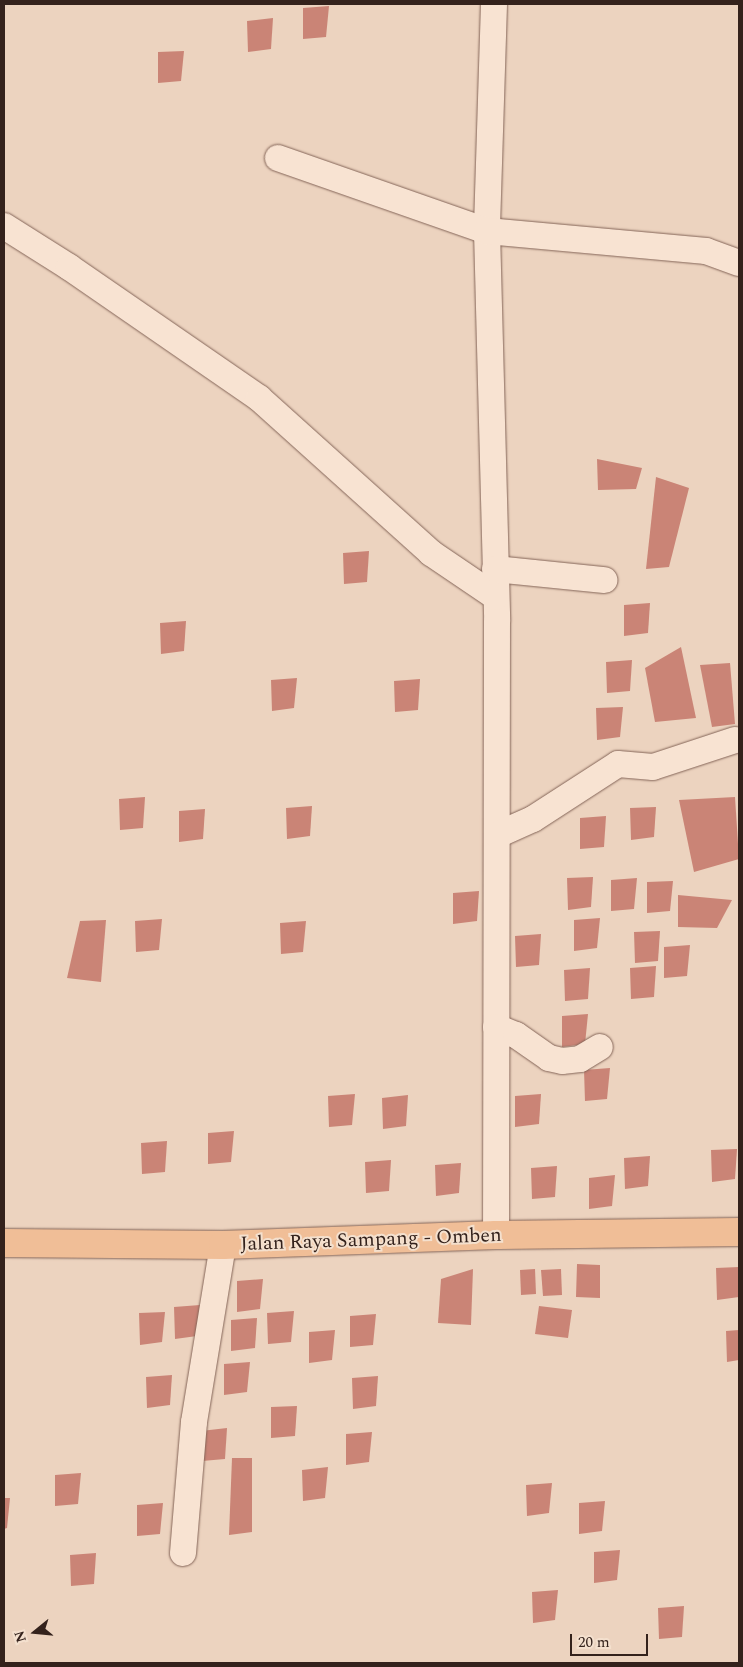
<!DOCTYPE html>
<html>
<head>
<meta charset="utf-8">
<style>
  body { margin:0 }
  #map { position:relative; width:743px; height:1667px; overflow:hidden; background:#ecd3bf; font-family:Spectral,serif }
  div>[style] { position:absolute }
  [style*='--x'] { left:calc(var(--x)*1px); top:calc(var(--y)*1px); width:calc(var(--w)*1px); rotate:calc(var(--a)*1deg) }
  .building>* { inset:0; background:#ca8476 }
  .roads { filter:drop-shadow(0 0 1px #846558) drop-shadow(0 0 1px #846558) }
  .minor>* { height:26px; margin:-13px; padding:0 13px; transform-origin:13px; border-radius:13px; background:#f8e3d2 }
  .major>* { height:28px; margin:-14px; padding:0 14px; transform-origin:14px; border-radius:14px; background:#f0be97 }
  span { translate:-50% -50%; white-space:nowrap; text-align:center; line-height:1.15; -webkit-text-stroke:4px #f4e0ce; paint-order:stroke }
  .street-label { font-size:20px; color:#34221c }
  .frame { position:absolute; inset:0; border:5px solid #34221c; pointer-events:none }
  .north { position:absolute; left:10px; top:1607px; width:50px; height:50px; -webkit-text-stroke:4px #f4e0ce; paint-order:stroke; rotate:253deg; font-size:14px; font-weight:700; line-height:20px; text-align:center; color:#34221c }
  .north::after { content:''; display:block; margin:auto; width:18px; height:22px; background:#34221c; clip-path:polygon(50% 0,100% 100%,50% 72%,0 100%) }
  .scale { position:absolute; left:570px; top:1634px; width:78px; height:22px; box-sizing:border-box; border:2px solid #34221c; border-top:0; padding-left:6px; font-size:15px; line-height:18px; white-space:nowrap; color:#34221c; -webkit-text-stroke:4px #f4e0ce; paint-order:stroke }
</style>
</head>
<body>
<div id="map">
  <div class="building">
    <i style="clip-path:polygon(329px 6px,326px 37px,303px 39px,303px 8px)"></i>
    <i style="clip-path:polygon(273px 18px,271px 49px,248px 52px,247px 21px)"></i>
    <i style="clip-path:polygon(184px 51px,181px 81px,158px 83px,158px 52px)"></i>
    <i style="clip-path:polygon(597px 459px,642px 468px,636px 489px,598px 490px)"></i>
    <i style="clip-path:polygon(656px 477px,689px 488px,669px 567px,646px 569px)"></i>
    <i style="clip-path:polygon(369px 551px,367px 582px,344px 584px,343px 553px)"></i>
    <i style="clip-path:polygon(650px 603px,648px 633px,624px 636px,624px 605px)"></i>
    <i style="clip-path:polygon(186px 621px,184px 651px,161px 654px,160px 623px)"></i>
    <i style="clip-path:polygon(681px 647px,696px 718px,655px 722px,645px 668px)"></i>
    <i style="clip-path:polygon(632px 660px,630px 691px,607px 693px,606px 662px)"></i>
    <i style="clip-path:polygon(730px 663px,735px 724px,712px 727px,700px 665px)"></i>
    <i style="clip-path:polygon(297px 678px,294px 708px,272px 711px,271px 680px)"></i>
    <i style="clip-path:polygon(420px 679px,418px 710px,395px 712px,394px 681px)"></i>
    <i style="clip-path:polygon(623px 707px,620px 737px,597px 740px,596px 708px)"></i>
    <i style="clip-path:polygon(145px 797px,143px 828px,120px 830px,119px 799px)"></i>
    <i style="clip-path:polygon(735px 797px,739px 859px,694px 872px,679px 800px)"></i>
    <i style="clip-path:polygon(312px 806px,310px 836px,287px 839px,286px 808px)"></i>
    <i style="clip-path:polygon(656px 807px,654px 837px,631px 840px,630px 808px)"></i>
    <i style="clip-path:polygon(205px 809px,203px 839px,179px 842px,179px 811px)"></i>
    <i style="clip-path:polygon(606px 816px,604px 847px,580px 849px,580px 818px)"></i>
    <i style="clip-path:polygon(593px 877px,591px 907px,568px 910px,567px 878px)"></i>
    <i style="clip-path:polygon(637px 878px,634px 909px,611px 911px,611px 880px)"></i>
    <i style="clip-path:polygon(673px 881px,670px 911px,647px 913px,647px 882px)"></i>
    <i style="clip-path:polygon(479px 891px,477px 921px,453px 924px,453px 893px)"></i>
    <i style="clip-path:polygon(678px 895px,732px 900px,717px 928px,678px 927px)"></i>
    <i style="clip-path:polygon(600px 918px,597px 948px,574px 951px,574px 920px)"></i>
    <i style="clip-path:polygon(162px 919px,159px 950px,136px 952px,135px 921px)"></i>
    <i style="clip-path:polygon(106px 920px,101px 982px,67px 978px,80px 921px)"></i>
    <i style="clip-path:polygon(306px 921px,303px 952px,281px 954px,280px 923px)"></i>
    <i style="clip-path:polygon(660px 931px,658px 961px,635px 963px,634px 932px)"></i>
    <i style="clip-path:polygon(541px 934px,539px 965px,516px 967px,515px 936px)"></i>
    <i style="clip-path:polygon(690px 945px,687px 976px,664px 978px,664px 947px)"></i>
    <i style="clip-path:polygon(656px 966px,654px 997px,631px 999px,630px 968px)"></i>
    <i style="clip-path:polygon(590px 968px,588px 999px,565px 1001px,564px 970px)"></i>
    <i style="clip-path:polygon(588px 1014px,585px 1044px,562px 1047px,562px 1016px)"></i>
    <i style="clip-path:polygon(610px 1068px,607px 1099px,585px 1101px,584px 1070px)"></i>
    <i style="clip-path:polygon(355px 1094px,352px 1125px,329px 1127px,328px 1096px)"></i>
    <i style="clip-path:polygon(541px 1094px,539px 1124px,515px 1127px,515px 1096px)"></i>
    <i style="clip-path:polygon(408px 1095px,406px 1126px,383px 1129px,382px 1098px)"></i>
    <i style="clip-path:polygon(234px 1131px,231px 1162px,208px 1164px,208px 1133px)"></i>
    <i style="clip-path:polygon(167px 1141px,165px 1172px,142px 1174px,141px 1143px)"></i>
    <i style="clip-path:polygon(737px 1149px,735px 1179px,712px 1182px,711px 1150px)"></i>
    <i style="clip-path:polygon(650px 1156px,648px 1186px,625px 1189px,624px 1158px)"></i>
    <i style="clip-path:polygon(391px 1160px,389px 1191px,366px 1193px,365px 1162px)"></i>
    <i style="clip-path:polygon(461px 1163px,459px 1193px,436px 1196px,435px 1165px)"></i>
    <i style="clip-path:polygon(557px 1166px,555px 1197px,532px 1199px,531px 1168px)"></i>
    <i style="clip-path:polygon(615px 1175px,612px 1206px,589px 1209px,589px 1178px)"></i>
    <i style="clip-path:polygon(577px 1264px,600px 1265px,600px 1298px,576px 1297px)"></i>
    <i style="clip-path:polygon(739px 1267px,739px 1297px,717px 1300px,716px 1268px)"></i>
    <i style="clip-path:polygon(473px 1269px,471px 1325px,438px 1323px,441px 1279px)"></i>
    <i style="clip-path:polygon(535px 1269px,536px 1294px,521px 1295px,520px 1270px)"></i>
    <i style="clip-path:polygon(561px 1269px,562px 1295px,543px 1296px,541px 1270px)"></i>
    <i style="clip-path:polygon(263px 1279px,260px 1309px,237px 1312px,237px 1281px)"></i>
    <i style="clip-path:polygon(200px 1305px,197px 1336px,175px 1339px,174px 1307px)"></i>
    <i style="clip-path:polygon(539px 1306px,572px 1310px,568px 1338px,535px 1334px)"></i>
    <i style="clip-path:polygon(294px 1311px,291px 1342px,268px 1344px,267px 1313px)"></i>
    <i style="clip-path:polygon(165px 1312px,162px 1342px,140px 1345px,139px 1313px)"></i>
    <i style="clip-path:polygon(376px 1314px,373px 1345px,350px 1347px,350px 1316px)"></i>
    <i style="clip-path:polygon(257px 1318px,255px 1348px,231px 1351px,231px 1320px)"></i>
    <i style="clip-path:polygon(335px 1330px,332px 1360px,309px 1363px,309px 1332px)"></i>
    <i style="clip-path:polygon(739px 1330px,739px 1360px,727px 1362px,726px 1331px)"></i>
    <i style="clip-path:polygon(250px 1362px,247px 1392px,224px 1395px,224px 1364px)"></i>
    <i style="clip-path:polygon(172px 1375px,170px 1405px,147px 1408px,146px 1377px)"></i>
    <i style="clip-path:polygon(378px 1376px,376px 1406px,353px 1409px,352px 1378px)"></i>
    <i style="clip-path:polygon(297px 1406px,295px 1436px,271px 1438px,271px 1407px)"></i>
    <i style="clip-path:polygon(227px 1428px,225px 1459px,202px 1461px,201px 1431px)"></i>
    <i style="clip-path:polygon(372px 1432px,369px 1462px,346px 1465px,346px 1434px)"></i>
    <i style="clip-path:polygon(232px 1458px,252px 1458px,252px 1532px,229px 1535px)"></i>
    <i style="clip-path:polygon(328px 1467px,325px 1498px,303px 1501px,302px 1470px)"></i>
    <i style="clip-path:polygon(81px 1473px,78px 1504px,55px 1506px,55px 1475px)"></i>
    <i style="clip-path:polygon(552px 1483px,549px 1513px,527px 1516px,526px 1485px)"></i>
    <i style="clip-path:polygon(4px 1498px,10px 1498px,7px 1528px,4px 1529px)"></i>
    <i style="clip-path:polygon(605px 1501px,602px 1531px,579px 1534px,579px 1503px)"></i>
    <i style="clip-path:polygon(163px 1503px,160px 1534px,137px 1536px,137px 1505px)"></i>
    <i style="clip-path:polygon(620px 1550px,617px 1580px,594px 1583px,594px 1552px)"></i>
    <i style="clip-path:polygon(96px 1553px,94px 1584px,71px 1586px,70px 1555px)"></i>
    <i style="clip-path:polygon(558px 1590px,555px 1620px,533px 1623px,532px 1592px)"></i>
    <i style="clip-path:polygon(684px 1606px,682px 1637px,659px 1639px,658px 1608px)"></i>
  </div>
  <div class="roads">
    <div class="minor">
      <i style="--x:494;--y:4;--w:227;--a:91.8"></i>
      <i style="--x:487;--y:231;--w:390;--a:88.5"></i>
      <i style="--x:497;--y:621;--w:614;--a:90.09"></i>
      <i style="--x:278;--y:158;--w:221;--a:19.3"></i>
      <i style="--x:487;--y:231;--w:220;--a:5.2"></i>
      <i style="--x:706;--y:251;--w:35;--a:20"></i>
      <i style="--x:4;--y:226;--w:77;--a:32.2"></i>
      <i style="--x:69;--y:267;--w:231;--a:34.6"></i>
      <i style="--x:259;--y:398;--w:232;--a:42"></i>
      <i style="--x:431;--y:553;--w:78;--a:34.1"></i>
      <i style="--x:495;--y:569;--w:110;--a:5.8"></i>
      <i style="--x:497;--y:835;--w:39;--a:-24"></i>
      <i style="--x:533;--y:819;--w:101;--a:-32.9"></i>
      <i style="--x:618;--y:764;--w:35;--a:5"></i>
      <i style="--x:653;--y:767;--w:86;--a:-18.2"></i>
      <i style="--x:496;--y:1027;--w:22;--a:22"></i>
      <i style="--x:516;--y:1035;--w:40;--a:34.9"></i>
      <i style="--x:549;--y:1058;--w:13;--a:13"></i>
      <i style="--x:562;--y:1061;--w:18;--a:-6"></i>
      <i style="--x:580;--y:1059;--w:23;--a:-31"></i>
      <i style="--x:183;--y:1553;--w:131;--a:-85.2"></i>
      <i style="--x:194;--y:1422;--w:179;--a:-80.7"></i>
    </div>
    <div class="major">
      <i style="--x:4;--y:1243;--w:219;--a:0.5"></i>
      <i style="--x:223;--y:1245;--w:273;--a:-2.1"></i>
      <i style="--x:496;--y:1235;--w:243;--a:-0.7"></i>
    </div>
  </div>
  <div class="street-label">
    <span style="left:371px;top:1240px;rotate:-2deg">Jalan Raya Sampang - Omben</span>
  </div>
  <div class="frame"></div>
  <div class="north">N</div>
  <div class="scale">20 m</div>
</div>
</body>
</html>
